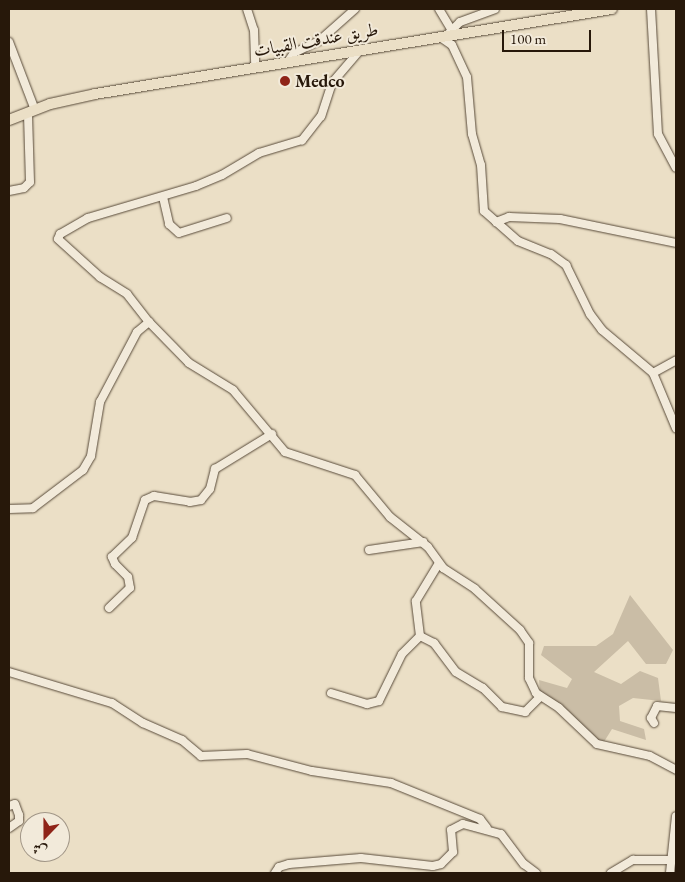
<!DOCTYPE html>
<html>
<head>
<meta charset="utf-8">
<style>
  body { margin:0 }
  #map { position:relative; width:685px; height:882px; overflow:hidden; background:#ebdfc6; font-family:"EB Garamond",Amiri,serif }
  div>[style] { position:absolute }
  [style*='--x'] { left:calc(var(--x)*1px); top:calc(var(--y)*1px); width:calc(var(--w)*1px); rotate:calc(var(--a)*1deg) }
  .green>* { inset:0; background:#cabda6 }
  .roads { filter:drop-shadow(0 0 1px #584a39) drop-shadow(0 0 1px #584a39) }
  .minor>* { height:8px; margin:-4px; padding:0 4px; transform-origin:4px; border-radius:4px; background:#f2eada }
  .major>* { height:10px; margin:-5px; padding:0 5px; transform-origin:5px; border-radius:5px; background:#ebdfc6 }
  .dots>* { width:14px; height:14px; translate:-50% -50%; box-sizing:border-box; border:2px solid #f2eada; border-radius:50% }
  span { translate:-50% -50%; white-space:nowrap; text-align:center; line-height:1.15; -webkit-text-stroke:4px #f2eada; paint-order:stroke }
  .street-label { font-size:18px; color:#27180a }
  .poi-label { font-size:18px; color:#27180a; font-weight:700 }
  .left { translate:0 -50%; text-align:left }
  .frame { position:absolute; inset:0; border:10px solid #27180a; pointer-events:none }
  .north { position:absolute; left:20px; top:812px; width:50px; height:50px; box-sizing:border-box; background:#f2eada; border:1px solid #a19687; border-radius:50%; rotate:202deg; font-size:14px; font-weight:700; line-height:20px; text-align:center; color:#27180a }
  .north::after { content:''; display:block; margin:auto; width:18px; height:22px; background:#8f2418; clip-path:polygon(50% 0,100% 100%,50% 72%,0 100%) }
  .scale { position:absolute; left:502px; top:30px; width:89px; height:22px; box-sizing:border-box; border:2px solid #27180a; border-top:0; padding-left:6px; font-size:15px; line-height:18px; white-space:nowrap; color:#27180a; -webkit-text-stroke:4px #f2eada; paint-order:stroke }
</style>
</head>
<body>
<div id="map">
  <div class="green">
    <i style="clip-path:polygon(630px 595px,673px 650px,666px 664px,646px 664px,628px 641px,594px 672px,621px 684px,640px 671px,658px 678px,661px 701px,633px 698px,619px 706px,620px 721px,644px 729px,646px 740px,612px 729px,602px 745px,540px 693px,539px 680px,567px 688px,572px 679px,541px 655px,544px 646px,596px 646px,613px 634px)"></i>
  </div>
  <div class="roads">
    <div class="minor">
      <i style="--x:247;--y:9;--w:22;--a:72"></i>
      <i style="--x:254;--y:30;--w:37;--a:88"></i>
      <i style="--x:439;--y:9;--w:23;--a:59"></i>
      <i style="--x:651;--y:9;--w:125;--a:86.8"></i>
      <i style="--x:658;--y:134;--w:38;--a:62"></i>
      <i style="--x:447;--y:35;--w:18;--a:-45"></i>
      <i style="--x:460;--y:22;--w:37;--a:-20"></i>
      <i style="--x:440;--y:37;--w:14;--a:34"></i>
      <i style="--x:452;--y:45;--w:35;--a:65"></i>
      <i style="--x:467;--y:77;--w:57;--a:85"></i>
      <i style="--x:472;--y:134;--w:32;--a:74"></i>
      <i style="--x:481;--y:165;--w:46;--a:86.3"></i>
      <i style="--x:484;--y:211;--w:45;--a:41.4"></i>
      <i style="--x:518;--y:241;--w:35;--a:22"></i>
      <i style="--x:551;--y:254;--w:19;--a:36"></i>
      <i style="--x:566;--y:265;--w:55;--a:63.9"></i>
      <i style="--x:590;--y:314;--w:20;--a:53"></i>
      <i style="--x:602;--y:330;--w:67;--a:40.1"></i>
      <i style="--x:653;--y:373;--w:60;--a:67.3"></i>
      <i style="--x:9;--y:42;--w:73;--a:69.1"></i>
      <i style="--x:361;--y:49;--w:45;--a:130.5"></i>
      <i style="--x:332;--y:83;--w:35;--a:108"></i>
      <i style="--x:321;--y:116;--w:31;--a:128"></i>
      <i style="--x:302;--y:140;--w:45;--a:163.2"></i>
      <i style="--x:259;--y:153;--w:43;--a:149.3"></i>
      <i style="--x:222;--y:175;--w:28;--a:157"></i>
      <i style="--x:196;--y:186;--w:113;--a:163.5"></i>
      <i style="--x:88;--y:218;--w:32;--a:150"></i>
      <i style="--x:60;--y:234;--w:5;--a:112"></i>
      <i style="--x:58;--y:239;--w:57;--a:42.1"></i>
      <i style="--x:100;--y:277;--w:32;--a:32"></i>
      <i style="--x:127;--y:294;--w:36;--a:52"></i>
      <i style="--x:149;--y:322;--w:57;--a:45.7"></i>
      <i style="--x:189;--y:363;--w:52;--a:31.5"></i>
      <i style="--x:233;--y:390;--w:81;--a:50"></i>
      <i style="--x:285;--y:452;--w:74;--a:18.2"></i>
      <i style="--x:355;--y:475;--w:55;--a:50.2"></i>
      <i style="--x:390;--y:517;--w:48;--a:38.3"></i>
      <i style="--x:428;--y:547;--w:26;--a:54"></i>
      <i style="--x:443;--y:568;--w:38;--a:33"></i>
      <i style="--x:475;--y:589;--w:61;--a:42.3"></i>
      <i style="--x:520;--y:630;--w:16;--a:55"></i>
      <i style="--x:529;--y:643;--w:35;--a:90"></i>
      <i style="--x:529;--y:678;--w:17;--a:65"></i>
      <i style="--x:536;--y:693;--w:27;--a:33"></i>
      <i style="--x:559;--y:708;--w:52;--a:43.5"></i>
      <i style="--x:597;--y:744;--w:54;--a:12.8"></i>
      <i style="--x:650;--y:756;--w:30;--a:28"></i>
      <i style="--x:289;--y:60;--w:9;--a:-54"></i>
      <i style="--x:294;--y:53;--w:28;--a:-26"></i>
      <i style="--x:319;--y:41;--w:48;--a:-41.6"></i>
      <i style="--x:9;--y:191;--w:15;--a:-11"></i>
      <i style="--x:24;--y:188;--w:8;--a:-45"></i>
      <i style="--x:30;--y:182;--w:69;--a:-91.7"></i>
      <i style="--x:163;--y:197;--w:28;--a:77"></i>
      <i style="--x:169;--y:224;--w:13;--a:42"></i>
      <i style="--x:179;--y:233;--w:50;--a:-17.4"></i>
      <i style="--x:496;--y:222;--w:14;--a:-21"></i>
      <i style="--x:509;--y:217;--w:51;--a:2.2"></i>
      <i style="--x:560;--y:219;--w:118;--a:11.7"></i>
      <i style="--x:653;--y:373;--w:26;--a:-29"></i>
      <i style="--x:9;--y:509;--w:24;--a:-2"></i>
      <i style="--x:33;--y:508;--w:63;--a:-37.2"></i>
      <i style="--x:83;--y:470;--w:16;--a:-60"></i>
      <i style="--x:91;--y:456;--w:55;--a:-80.5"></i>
      <i style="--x:100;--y:402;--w:79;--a:-62.1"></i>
      <i style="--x:137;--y:332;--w:16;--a:-40"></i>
      <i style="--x:369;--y:550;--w:55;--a:-8.4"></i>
      <i style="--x:109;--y:608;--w:29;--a:-44"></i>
      <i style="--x:130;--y:588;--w:11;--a:-100"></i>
      <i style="--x:128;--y:577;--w:18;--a:-135"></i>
      <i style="--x:115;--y:564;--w:8;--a:-113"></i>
      <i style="--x:112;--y:557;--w:28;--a:-44"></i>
      <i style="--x:132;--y:538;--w:40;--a:-71.1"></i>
      <i style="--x:145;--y:500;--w:10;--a:-24"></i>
      <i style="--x:154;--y:496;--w:36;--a:9"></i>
      <i style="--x:190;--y:502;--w:11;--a:-10"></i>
      <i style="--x:201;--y:500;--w:14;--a:-51"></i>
      <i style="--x:210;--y:489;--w:21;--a:-76"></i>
      <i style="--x:215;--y:469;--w:67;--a:-31.6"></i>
      <i style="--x:420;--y:636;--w:16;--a:27"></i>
      <i style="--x:434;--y:643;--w:36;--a:53"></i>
      <i style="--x:456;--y:672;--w:31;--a:31"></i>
      <i style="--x:483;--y:688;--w:27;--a:45"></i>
      <i style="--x:502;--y:707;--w:24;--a:12"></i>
      <i style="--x:525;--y:712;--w:21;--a:-45"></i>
      <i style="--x:9;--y:672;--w:108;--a:16.8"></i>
      <i style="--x:112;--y:703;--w:37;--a:33"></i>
      <i style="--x:143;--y:723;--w:43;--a:23.6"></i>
      <i style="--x:182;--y:740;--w:25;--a:40"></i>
      <i style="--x:201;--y:756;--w:46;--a:-2.5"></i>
      <i style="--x:247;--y:754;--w:67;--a:14.7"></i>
      <i style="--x:312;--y:771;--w:80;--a:8.6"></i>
      <i style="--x:391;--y:783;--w:96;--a:22"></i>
      <i style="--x:480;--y:819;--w:11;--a:52"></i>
      <i style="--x:331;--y:693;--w:38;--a:17"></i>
      <i style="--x:367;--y:704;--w:12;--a:-14"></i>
      <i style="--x:379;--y:701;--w:52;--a:-63.9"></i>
      <i style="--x:402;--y:654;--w:25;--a:-45"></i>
      <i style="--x:420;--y:636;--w:35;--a:-97"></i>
      <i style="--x:416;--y:601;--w:44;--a:-58.8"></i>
      <i style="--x:654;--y:723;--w:6;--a:-121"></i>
      <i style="--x:651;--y:718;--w:13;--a:-63"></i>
      <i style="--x:657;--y:706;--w:19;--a:6"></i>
      <i style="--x:9;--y:806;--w:6;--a:-18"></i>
      <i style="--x:15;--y:804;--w:12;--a:70"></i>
      <i style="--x:19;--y:815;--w:6;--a:90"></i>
      <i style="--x:19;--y:821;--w:12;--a:145"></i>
      <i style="--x:275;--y:873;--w:7;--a:-56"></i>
      <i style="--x:279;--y:867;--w:10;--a:-17"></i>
      <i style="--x:289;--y:864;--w:72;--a:-4.8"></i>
      <i style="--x:361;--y:858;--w:72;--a:6.3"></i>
      <i style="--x:433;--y:866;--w:8;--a:-14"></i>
      <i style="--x:441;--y:864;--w:17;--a:-45"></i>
      <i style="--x:453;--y:852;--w:22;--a:-95"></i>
      <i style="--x:451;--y:830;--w:13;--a:-27"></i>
      <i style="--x:463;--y:824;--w:39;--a:15"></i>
      <i style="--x:501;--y:834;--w:38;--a:53"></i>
      <i style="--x:524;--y:864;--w:15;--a:37"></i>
      <i style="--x:611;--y:873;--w:26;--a:-31"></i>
      <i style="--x:633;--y:860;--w:36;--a:0"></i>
      <i style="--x:670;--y:873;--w:57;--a:-84"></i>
    </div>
    <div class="major">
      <i style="--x:9;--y:120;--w:44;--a:-21.3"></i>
      <i style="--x:50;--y:104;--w:46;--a:-12.5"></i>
      <i style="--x:95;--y:94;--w:524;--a:-9.34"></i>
    </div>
  </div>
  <div class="dots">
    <i style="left:285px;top:81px;background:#8f2418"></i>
  </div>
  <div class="street-label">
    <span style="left:316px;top:40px;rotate:-10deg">طريق عندقت القبيات</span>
  </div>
  <div class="poi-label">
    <span class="left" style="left:295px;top:81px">Medco</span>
  </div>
  <div class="frame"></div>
  <div class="north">ش</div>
  <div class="scale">100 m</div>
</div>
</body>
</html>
